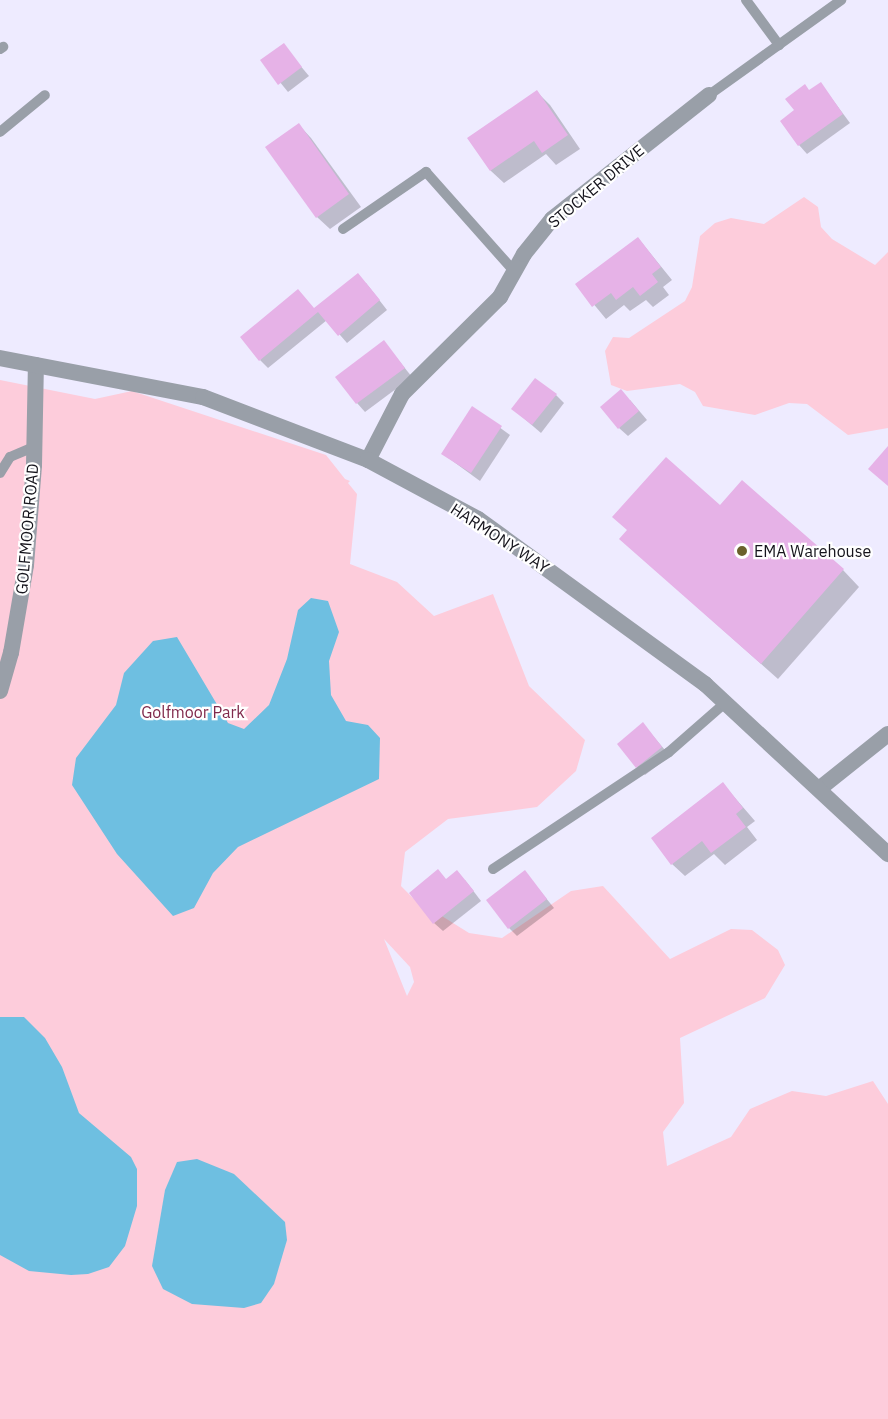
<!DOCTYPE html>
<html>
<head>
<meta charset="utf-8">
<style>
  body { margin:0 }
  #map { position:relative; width:888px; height:1419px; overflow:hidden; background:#eeebff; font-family:"IBM Plex Sans",sans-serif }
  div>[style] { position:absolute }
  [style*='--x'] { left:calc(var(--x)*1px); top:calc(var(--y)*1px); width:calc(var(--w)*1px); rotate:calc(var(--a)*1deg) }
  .green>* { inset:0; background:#fdccdb }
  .water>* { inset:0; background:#6ebfe1 }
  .shadow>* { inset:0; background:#0003 }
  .building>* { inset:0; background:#e6b2e7 }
  .service>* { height:10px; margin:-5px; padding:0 5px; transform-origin:5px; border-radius:5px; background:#999fa8 }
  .minor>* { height:16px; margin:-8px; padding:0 8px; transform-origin:8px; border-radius:8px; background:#999fa8 }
  .tertiary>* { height:16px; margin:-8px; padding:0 8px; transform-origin:8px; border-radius:8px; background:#999fa8 }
  .dots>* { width:16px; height:16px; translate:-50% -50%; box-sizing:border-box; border:3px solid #fff; border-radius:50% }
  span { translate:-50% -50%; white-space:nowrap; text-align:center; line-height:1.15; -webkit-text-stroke:4.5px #fff; paint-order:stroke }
  .street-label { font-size:16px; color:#15141c }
  .poi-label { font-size:16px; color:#15141c }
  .left { translate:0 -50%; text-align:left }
  .park-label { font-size:16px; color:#802a4c }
</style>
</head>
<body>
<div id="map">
  <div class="green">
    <i style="clip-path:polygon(804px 197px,818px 207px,821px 227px,832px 239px,875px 265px,888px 252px,888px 428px,848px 435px,807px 404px,789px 403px,755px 415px,703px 406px,695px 392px,680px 384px,627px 391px,611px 385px,605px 351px,613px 337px,629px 338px,685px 301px,692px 287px,700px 236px,715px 223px,731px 218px,764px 224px)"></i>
    <i style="clip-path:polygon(evenodd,0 380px,95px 399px,132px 391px,326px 455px,345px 479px,350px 481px,348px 483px,357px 494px,350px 564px,397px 582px,434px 616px,493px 594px,529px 686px,585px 740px,576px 771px,537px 807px,448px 819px,405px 852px,401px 886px,413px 898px,469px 933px,502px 938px,571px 891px,603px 886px,670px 959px,731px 929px,752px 930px,778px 950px,785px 965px,765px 998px,680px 1038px,684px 1103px,663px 1132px,667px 1166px,731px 1137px,750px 1109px,792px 1091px,826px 1096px,873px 1081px,888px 1104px,888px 1419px,0 1419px,0 380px,384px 939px,410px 967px,414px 982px,407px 996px,384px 939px)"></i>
  </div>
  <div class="water">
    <i style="clip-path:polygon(311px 598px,328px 601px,339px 632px,329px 661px,331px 695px,346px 721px,368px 725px,380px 738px,379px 779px,238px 847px,213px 873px,194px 908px,173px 916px,117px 854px,72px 785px,76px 758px,116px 705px,124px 673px,153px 641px,177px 637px,228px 723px,244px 729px,269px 705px,287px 659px,298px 610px)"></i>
    <i style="clip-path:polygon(0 1017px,24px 1017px,45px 1038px,62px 1067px,79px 1113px,131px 1157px,137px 1169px,137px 1206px,125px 1246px,109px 1267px,88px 1274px,71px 1275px,29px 1271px,0 1255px)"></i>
    <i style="clip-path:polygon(197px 1159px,234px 1174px,285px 1222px,287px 1240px,274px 1284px,261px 1303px,244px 1308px,192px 1304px,163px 1289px,152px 1266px,165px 1190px,177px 1162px)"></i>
  </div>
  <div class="shadow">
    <i style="clip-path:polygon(283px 45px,309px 76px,288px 92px,262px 60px)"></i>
    <i style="clip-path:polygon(821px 84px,850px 123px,807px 154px,799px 145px,796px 111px,810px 92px)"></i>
    <i style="clip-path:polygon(537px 92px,550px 105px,580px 149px,556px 165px,546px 154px,504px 183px,491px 171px,470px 139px)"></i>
    <i style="clip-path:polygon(299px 125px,311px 138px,361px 207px,330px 229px,317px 217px)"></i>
    <i style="clip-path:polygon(638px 238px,672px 280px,663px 287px,669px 295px,653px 307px,646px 300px,630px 311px,624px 305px,606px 319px,577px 284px)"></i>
    <i style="clip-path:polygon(366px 283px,387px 310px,347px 343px,327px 320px,268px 368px,260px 360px,298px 291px,315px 310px)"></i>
    <i style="clip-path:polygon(384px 342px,412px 377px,365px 412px,357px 403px)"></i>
    <i style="clip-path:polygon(556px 395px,564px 403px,541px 433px,513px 409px)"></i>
    <i style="clip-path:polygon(630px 400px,647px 420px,628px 436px,619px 428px)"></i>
    <i style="clip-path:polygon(473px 408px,510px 435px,480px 481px,443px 454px)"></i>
    <i style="clip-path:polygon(720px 507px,843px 570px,859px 587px,778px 679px,621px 539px)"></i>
    <i style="clip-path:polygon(643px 724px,670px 756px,645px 775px,637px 767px)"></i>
    <i style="clip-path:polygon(723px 784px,755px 821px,747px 827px,757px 840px,725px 865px,714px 854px,685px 876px,672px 864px)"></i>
    <i style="clip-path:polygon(525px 872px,554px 908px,517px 936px,509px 928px)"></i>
    <i style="clip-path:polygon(447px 880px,465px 880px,481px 901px,443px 931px,434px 923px)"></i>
  </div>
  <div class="building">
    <i style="clip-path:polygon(284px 43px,302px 67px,278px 85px,260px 60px)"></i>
    <i style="clip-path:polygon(821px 82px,843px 114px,798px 146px,780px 121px,794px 110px,785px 99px,805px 84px,809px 90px)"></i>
    <i style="clip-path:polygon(537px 90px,568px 135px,542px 153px,534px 141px,490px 171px,467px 138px)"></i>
    <i style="clip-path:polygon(299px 123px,349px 194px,316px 218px,265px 147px)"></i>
    <i style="clip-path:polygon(638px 237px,661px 267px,652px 274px,658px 282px,640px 296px,633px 287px,616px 300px,611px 293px,592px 307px,575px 284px)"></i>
    <i style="clip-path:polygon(358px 273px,380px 300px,338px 336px,318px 312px,259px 361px,240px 337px,298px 289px,314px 308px)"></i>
    <i style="clip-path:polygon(384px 340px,405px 368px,356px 404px,335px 377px)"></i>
    <i style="clip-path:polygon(535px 378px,557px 394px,532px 425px,511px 409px)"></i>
    <i style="clip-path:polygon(621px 389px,639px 411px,618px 429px,600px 407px)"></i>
    <i style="clip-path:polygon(472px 406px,502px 426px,471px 473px,441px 454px)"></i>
    <i style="clip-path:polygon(888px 446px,888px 486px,868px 469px)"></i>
    <i style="clip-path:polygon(666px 457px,720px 505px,742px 480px,844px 569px,761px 664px,619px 539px,627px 530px,612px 517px)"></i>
    <i style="clip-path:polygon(643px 722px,662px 747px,636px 768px,617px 744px)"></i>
    <i style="clip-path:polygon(723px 782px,743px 808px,736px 814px,746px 827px,711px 853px,702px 841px,671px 865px,651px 838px)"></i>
    <i style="clip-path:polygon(438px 869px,446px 879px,457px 870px,474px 891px,433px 924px,409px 893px)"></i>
    <i style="clip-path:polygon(525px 870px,547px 899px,508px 929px,486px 900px)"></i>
  </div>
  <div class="service">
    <i style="--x:746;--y:0;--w:56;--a:53.7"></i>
    <i style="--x:0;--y:49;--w:4;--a:-34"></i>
    <i style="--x:709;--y:95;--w:163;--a:-35.7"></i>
    <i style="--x:0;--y:132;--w:58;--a:-39.4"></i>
    <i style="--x:343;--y:229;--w:101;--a:-34.5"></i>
    <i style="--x:426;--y:172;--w:132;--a:48.4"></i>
    <i style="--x:0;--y:473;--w:19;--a:-58"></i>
    <i style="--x:10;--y:457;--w:26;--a:-23"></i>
    <i style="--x:493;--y:869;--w:211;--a:-33.6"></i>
    <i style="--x:669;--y:752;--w:74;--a:-41.2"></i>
  </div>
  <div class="minor">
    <i style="--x:368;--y:460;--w:74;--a:-62.7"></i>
    <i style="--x:402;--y:394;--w:138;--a:-44.7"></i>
    <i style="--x:500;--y:297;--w:49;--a:-60.8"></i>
    <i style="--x:524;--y:254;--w:45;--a:-51.3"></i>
    <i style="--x:552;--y:219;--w:200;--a:-38.3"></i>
    <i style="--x:0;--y:691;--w:40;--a:-74"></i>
    <i style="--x:11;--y:653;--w:89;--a:-80.3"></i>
    <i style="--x:26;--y:565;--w:100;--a:-85.4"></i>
    <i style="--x:34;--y:465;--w:100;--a:-88.9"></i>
    <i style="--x:819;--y:789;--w:88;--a:-38.6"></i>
  </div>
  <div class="tertiary">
    <i style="--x:0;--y:358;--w:207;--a:10.9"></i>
    <i style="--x:203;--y:397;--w:177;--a:20.9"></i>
    <i style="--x:368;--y:460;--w:125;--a:28.2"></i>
    <i style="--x:478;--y:519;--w:281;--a:36"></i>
    <i style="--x:705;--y:684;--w:250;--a:42.9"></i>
  </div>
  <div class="dots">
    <i style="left:742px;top:551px;background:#6a602c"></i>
  </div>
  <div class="street-label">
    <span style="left:596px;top:186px;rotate:-40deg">STOCKER DRIVE</span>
    <span style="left:27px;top:529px;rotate:-85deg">GOLFMOOR ROAD</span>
    <span style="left:500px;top:538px;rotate:33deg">HARMONY WAY</span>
  </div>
  <div class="poi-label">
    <span class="left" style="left:754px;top:551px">EMA Warehouse</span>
  </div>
  <div class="park-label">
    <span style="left:193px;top:712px">Golfmoor Park</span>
  </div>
</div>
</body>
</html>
